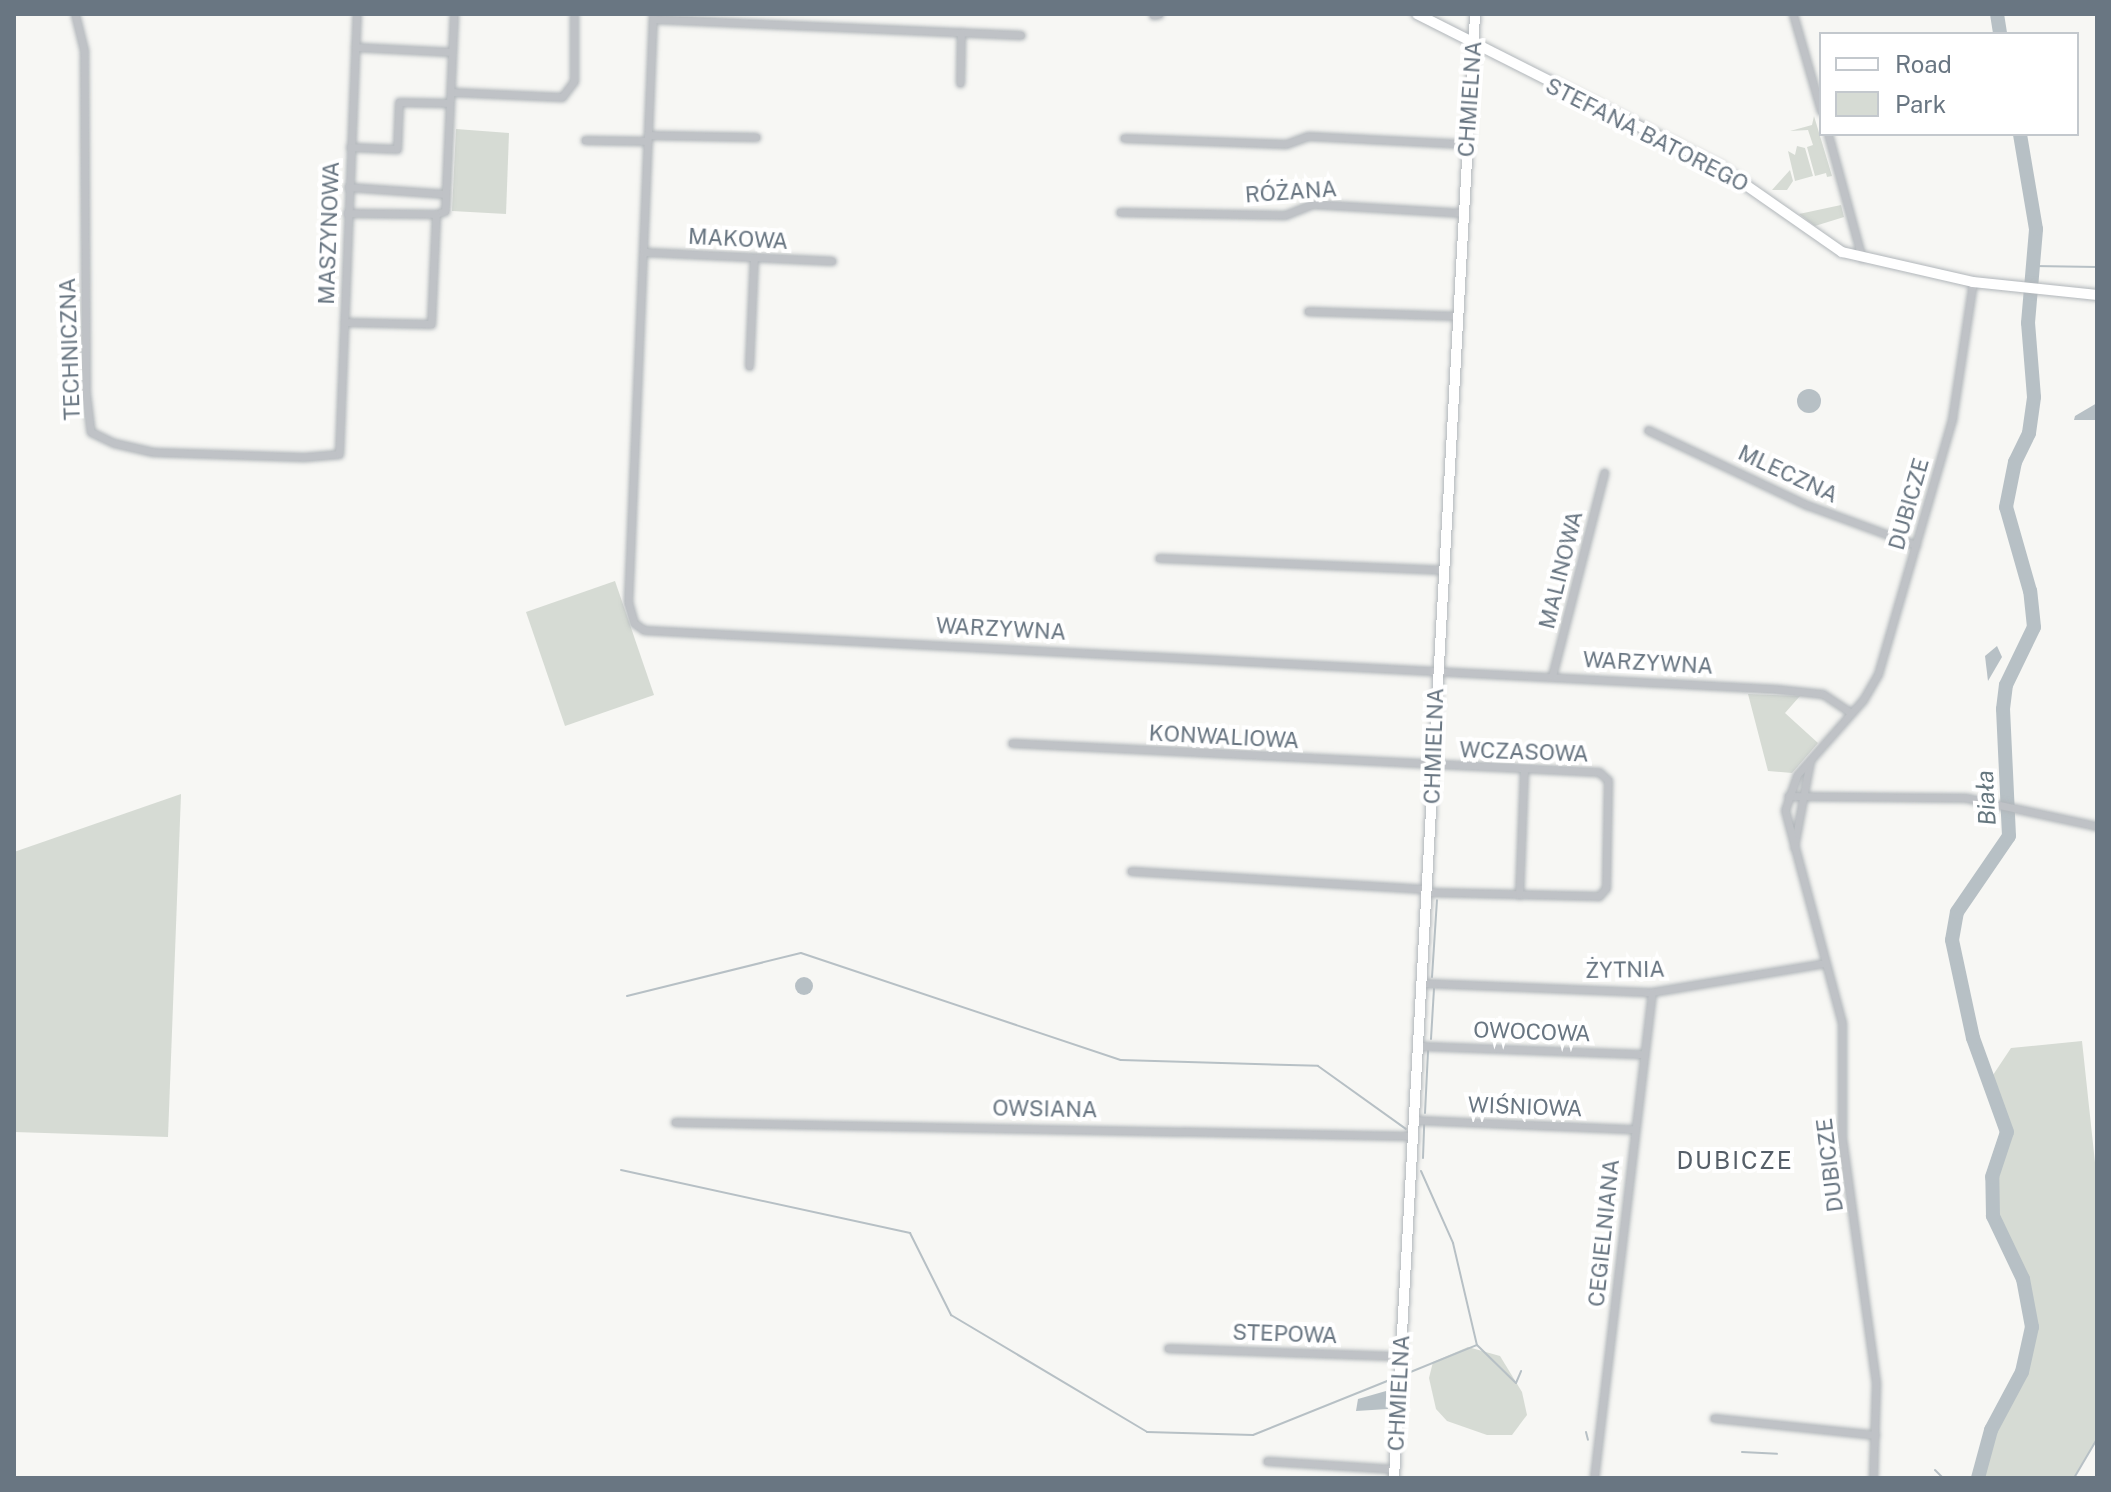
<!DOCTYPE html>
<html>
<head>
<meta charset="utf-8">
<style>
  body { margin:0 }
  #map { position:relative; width:2111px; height:1492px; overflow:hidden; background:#f7f7f4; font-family:"Public Sans",sans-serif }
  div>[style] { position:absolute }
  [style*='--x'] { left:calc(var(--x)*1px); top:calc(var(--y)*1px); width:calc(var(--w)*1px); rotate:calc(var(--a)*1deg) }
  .green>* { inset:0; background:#d6dbd4 }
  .water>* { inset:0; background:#b7c0c5 }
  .round { border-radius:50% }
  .stream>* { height:2px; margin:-1px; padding:0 1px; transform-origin:1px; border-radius:1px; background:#b7c0c5 }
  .river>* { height:14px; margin:-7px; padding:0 7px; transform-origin:7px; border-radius:7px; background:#b7c0c5 }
  .roads { filter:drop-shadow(0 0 2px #b1b6ba) drop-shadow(0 0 2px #b1b6ba) }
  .street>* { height:7px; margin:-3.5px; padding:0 3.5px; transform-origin:3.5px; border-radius:3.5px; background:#bfc2c6 }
  .secondary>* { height:10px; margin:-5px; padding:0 5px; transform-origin:5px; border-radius:5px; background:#fff }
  span { translate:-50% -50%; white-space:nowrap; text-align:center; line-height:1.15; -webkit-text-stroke:8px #fff; paint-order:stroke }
  .street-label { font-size:22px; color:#697682 }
  .water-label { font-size:24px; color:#65767e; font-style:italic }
  .neighbourhood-label { font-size:24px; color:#565f68; letter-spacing:2px }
  .frame { position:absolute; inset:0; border:16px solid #697682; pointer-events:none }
  .legend { position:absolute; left:1819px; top:32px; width:260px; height:104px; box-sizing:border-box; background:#fff; border:2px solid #c3c8cd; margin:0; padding:10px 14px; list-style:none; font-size:24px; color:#697682 }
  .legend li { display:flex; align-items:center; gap:16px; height:40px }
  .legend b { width:40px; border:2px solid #c3c8cd }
</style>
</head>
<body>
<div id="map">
  <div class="green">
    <i style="clip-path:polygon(1814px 116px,1832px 176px,1827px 177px,1826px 173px,1815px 176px,1807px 147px,1813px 145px,1808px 130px,1790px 131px,1812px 125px)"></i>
    <i style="clip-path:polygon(456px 129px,509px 133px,506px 214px,452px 211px)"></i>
    <i style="clip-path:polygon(1797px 146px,1805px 148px,1813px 176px,1795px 181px,1788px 151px,1795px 155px)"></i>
    <i style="clip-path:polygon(1790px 170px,1793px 181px,1787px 190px,1772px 190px)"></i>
    <i style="clip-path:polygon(1841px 205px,1844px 217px,1815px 226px,1799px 214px)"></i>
    <i style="clip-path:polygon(615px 581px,654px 695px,565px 726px,526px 612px)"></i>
    <i style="clip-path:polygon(1748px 694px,1800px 696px,1785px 713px,1818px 743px,1792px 773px,1768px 771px)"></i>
    <i style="clip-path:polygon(181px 794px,168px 1137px,14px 1132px,14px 852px)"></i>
    <i style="clip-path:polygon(2082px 1041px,2097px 1181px,2097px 1439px,2074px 1478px,1978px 1478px,1991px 1430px,2022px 1372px,2032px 1327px,2023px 1279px,1993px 1216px,1992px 1177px,2007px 1132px,1989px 1081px,2011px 1048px)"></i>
    <i style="clip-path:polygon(1468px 1347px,1500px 1356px,1522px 1392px,1527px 1415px,1512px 1435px,1487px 1435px,1447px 1421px,1436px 1409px,1429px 1378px,1433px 1362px)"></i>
  </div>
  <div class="water">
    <i class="round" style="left:1797px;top:389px;width:24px;height:24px"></i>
    <i style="clip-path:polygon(2097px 403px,2097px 420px,2074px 420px,2075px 416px)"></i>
    <i style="clip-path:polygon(1997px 646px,2002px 657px,1988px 681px,1985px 656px)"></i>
    <i class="round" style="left:795px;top:977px;width:18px;height:18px"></i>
    <i style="clip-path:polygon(1386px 1391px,1388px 1409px,1356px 1411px,1358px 1399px)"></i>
  </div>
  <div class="stream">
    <i style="--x:2034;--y:266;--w:63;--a:0.9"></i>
    <i style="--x:1432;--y:977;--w:77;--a:-86.3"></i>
    <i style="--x:627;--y:996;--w:179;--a:-13.9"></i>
    <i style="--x:801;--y:953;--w:337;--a:18.5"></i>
    <i style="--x:1121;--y:1060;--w:197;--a:1.7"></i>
    <i style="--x:1318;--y:1066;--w:108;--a:35.6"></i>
    <i style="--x:1431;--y:1039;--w:50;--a:-86.6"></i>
    <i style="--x:1425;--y:1113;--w:62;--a:-87.2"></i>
    <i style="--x:1423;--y:1158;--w:33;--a:-88"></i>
    <i style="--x:621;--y:1170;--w:296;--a:12.3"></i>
    <i style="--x:910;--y:1233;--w:92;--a:63.4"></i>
    <i style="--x:951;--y:1315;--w:228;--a:30.8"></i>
    <i style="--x:1147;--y:1432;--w:106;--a:1.6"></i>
    <i style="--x:1253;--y:1435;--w:148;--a:-21.9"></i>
    <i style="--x:1421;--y:1171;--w:79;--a:66"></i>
    <i style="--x:1453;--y:1243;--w:105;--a:76.8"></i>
    <i style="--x:1477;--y:1345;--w:54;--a:44.3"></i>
    <i style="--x:1516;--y:1383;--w:13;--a:-67"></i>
    <i style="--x:1408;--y:1373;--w:74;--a:-22.1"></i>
    <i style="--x:1586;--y:1432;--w:8;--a:76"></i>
    <i style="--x:1742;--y:1452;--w:35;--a:3"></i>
    <i style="--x:1935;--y:1470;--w:11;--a:45"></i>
    <i style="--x:2074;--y:1478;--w:45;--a:-59.5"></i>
  </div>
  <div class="river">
    <i style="--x:1997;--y:14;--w:20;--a:81"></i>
    <i style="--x:1978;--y:1478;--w:50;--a:-74.8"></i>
    <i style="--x:1991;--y:1430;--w:66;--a:-61.9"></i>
    <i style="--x:2022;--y:1372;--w:46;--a:-77.5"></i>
    <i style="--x:2032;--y:1327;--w:49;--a:-100.6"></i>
    <i style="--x:2023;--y:1279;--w:70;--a:-115.5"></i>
    <i style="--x:1993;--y:1216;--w:39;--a:-91"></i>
    <i style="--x:1992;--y:1177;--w:47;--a:-71.6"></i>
    <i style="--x:2007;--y:1132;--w:100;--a:-109.9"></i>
    <i style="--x:1973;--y:1038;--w:100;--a:-102.1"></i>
    <i style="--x:1952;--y:940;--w:28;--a:-80"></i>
    <i style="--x:1957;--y:912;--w:92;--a:-55.6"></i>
    <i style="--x:2009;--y:836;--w:127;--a:-92.7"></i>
    <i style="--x:2003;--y:709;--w:24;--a:-83"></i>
    <i style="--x:2006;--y:685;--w:64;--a:-64.2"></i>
    <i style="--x:2034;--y:627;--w:36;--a:-96"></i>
    <i style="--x:2030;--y:591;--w:87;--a:-105.9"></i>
    <i style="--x:2006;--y:507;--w:46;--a:-78.7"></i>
    <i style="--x:2015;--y:462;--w:32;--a:-64"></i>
    <i style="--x:2029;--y:433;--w:36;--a:-82"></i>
    <i style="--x:2034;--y:397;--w:74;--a:-94.6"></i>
    <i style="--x:2028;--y:323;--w:94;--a:-85.1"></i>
    <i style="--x:2036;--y:229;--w:96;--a:-99.6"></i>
  </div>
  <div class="roads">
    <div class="street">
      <i style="--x:75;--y:14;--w:38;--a:76"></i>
      <i style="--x:84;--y:51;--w:343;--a:89.7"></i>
      <i style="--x:86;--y:394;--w:38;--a:83"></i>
      <i style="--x:91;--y:432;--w:25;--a:26"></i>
      <i style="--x:114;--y:443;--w:40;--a:13"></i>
      <i style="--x:153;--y:452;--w:151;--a:1.9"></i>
      <i style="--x:304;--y:457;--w:35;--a:-5"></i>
      <i style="--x:339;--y:454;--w:440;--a:-87.7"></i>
      <i style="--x:653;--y:14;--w:589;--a:92.43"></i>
      <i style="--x:628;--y:602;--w:22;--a:74"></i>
      <i style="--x:634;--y:623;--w:12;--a:35"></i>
      <i style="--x:644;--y:630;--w:1134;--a:2.98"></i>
      <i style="--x:1776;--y:689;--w:47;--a:6.1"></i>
      <i style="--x:1823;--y:694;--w:34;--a:34"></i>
      <i style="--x:1793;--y:14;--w:101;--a:73.9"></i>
      <i style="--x:1153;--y:15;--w:6;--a:-9"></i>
      <i style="--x:653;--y:19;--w:368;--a:2.5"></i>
      <i style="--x:355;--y:47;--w:97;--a:3"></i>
      <i style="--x:960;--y:83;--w:51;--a:-88.9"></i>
      <i style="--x:451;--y:92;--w:111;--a:2.6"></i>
      <i style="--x:562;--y:97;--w:20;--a:-53"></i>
      <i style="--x:574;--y:81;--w:67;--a:-90"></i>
      <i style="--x:1828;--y:134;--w:129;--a:74.7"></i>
      <i style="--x:648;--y:135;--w:108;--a:1.1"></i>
      <i style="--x:1124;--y:138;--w:162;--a:2.1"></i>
      <i style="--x:1286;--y:144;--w:23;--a:-20"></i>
      <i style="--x:1308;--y:136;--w:158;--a:2.9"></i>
      <i style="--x:585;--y:140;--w:63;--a:0.9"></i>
      <i style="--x:350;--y:147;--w:47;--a:2.4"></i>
      <i style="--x:397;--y:149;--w:47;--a:-87.6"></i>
      <i style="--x:399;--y:102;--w:49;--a:1.2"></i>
      <i style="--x:348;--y:187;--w:98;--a:4.1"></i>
      <i style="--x:1120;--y:212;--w:165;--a:1"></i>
      <i style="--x:1285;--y:215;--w:29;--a:-22"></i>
      <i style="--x:1312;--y:204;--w:152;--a:3.4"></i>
      <i style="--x:436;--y:214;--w:9;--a:-18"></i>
      <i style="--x:445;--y:211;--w:197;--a:-87.4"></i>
      <i style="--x:643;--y:252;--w:189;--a:2.7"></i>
      <i style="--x:1308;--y:311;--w:150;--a:1.9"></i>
      <i style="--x:344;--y:322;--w:87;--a:1.3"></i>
      <i style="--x:431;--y:324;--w:110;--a:-87.4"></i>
      <i style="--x:436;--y:214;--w:89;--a:-179.4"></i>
      <i style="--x:749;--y:366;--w:109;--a:-87.4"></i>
      <i style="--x:1648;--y:430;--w:176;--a:25.3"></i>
      <i style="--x:1807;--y:505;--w:116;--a:20.2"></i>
      <i style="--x:1159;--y:558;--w:284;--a:2.4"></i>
      <i style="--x:1552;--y:676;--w:210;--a:-75.6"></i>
      <i style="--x:1012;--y:743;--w:588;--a:2.83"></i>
      <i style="--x:1599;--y:772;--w:12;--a:42"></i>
      <i style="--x:1608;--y:780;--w:108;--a:91.1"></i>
      <i style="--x:1606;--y:888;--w:11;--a:131"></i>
      <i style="--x:1599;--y:896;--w:171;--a:-178.7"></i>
      <i style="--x:1788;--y:796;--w:179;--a:0.6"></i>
      <i style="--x:1967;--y:798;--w:133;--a:12.2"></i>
      <i style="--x:1794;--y:847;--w:87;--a:-79.5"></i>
      <i style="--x:1131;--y:871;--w:298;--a:3.5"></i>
      <i style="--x:1519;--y:895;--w:124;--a:-87.7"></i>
      <i style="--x:1423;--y:983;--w:229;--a:2.3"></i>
      <i style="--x:1652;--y:992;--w:175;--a:-9.5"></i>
      <i style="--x:1419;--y:1046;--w:223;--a:2.1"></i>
      <i style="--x:1415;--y:1120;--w:219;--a:2.4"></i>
      <i style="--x:675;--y:1122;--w:739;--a:1.09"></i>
      <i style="--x:1168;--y:1348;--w:233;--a:2"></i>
      <i style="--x:1714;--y:1418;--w:162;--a:6"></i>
      <i style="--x:1267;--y:1461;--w:128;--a:3.6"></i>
      <i style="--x:1594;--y:1478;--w:489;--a:-83.2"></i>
      <i style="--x:1873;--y:1478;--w:95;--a:-88.2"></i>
      <i style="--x:1876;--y:1383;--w:246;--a:-97.9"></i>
      <i style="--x:1842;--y:1139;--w:116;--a:-90"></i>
      <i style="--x:1842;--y:1023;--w:220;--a:-105"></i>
      <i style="--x:1785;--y:810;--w:37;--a:-71"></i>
      <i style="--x:1797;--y:775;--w:100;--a:-48.7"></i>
      <i style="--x:1863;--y:700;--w:30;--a:-60"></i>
      <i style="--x:1878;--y:674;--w:266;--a:-73.8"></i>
      <i style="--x:1952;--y:419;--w:139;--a:-81.3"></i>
    </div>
    <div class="secondary">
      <i style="--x:1417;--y:14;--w:339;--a:26.8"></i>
      <i style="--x:1720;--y:167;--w:149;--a:34.9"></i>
      <i style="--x:1842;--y:252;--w:134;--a:12.9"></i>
      <i style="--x:1973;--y:282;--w:125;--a:6"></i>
      <i style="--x:1394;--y:1478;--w:1466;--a:-86.83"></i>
    </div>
  </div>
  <div class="street-label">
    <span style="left:1470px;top:99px;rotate:-86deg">CHMIELNA</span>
    <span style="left:1647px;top:135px;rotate:27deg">STEFANA BATOREGO</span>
    <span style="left:1291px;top:192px;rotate:-4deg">RÓŻANA</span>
    <span style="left:329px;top:233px;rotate:-88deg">MASZYNOWA</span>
    <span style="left:738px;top:239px;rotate:3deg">MAKOWA</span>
    <span style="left:70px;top:349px;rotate:-92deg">TECHNICZNA</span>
    <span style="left:1788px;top:474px;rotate:25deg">MLECZNA</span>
    <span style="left:1909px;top:504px;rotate:-74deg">DUBICZE</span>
    <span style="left:1561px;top:570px;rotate:-76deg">MALINOWA</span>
    <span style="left:1001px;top:629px;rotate:3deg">WARZYWNA</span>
    <span style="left:1648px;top:663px;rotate:3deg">WARZYWNA</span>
    <span style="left:1224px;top:737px;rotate:3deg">KONWALIOWA</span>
    <span style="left:1434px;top:746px;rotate:-88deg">CHMIELNA</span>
    <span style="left:1524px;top:752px;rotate:2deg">WCZASOWA</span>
    <span style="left:1625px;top:970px;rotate:-1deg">ŻYTNIA</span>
    <span style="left:1532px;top:1032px;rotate:2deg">OWOCOWA</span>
    <span style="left:1525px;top:1107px;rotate:2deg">WIŚNIOWA</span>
    <span style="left:1045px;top:1109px;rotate:1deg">OWSIANA</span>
    <span style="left:1830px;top:1165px;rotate:-97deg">DUBICZE</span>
    <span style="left:1604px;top:1233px;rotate:-84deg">CEGIELNIANA</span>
    <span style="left:1285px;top:1334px;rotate:2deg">STEPOWA</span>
    <span style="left:1399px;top:1393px;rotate:-87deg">CHMIELNA</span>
  </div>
  <div class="water-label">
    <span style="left:1986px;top:798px;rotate:-93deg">Biała</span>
  </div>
  <div class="neighbourhood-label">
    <span style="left:1735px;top:1161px">DUBICZE</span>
  </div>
  <div class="frame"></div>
  <ul class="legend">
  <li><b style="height:10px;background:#fff"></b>Road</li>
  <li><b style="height:22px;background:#d6dbd4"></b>Park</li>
  </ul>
</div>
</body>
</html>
